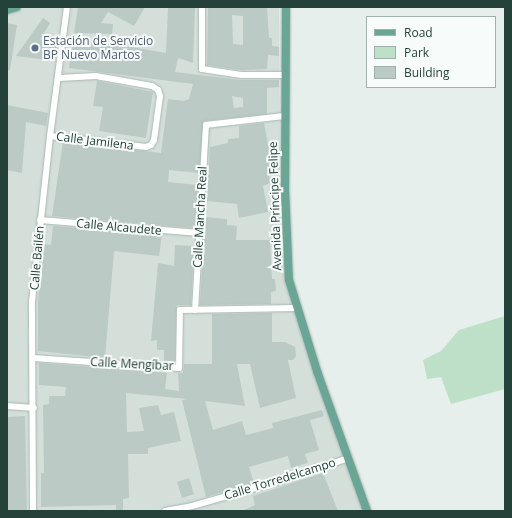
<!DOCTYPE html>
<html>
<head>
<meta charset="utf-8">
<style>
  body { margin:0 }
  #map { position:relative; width:512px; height:518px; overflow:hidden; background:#e6efeb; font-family:"Open Sans",sans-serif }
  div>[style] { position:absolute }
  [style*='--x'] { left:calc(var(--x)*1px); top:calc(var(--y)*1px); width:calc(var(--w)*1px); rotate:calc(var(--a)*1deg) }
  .built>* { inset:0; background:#d4dfda }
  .green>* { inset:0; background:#bfe0c8 }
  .building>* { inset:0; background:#bbcac4 }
  .roads { filter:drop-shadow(0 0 1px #a8b8b2) drop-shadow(0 0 1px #a8b8b2) }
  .minor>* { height:6px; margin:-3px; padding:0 3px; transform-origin:3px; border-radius:3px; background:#fff }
  .major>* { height:8px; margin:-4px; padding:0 4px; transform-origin:4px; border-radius:4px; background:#6aa596 }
  .dots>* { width:11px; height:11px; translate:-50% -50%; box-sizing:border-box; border:2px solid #f7fbf9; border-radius:50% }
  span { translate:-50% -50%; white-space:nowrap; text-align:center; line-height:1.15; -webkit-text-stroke:4px #f7fbf9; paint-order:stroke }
  .service-label { font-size:12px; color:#4e5e75 }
  .left { translate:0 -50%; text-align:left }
  .street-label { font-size:12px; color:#24423a }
  .frame { position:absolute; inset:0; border:8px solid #24423a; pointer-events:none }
  .legend { position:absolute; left:366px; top:16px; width:130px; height:72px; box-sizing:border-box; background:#f7fbf9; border:1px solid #a3b1ad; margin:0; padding:5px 7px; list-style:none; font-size:12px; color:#24423a }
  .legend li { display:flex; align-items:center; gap:8px; height:20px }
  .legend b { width:20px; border:1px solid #a3b1ad }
</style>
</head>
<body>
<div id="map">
  <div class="built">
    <i style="clip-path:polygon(7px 7px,279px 7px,280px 247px,296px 308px,363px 511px,7px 511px)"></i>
  </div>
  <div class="green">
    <i style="clip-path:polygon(505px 316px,505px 389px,451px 404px,441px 377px,427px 379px,423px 360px,441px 351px,459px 330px)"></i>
  </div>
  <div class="building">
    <i style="clip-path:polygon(78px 7px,145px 7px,134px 26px,108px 12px,101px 23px,113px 24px,112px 34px,74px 33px)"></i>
    <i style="clip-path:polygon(evenodd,168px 7px,195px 7px,193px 63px,178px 58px,175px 72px,240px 80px,279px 80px,279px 87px,267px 88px,267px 114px,204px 121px,199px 173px,169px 170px,168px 182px,198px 185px,195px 228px,52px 216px,63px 142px,161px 153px,168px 99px,184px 101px,189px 99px,193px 84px,69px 68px,74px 37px,166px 53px,168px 7px,232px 96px,243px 98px,243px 107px,234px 108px,232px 96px)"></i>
    <i style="clip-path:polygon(evenodd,208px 7px,267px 7px,269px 38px,272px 38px,272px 46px,279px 47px,279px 56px,268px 55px,267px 69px,241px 70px,207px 65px,208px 7px,232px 15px,243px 16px,243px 45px,233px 44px,232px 15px)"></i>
    <i style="clip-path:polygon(43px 18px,50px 23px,40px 40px,57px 36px,55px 61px,16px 56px)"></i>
    <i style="clip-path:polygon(7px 23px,17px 25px,10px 70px,7px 70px)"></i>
    <i style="clip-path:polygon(97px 81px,153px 92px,146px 138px,99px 131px,103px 107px,93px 106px)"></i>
    <i style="clip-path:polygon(7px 105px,48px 113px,46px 126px,26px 122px,22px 173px,7px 170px)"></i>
    <i style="clip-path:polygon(264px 123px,271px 161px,280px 160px,280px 164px,268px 167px,270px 183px,263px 186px,268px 212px,239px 218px,237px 204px,207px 201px,210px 147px,228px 143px,228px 139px,239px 138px,239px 126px)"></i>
    <i style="clip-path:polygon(205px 217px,227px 219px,227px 225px,237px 226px,236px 240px,270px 240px,272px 279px,275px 279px,276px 291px,271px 292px,271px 304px,200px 305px)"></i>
    <i style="clip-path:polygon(53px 226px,162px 235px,159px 256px,114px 251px,105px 358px,38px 351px,38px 301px,45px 244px,51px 245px)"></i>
    <i style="clip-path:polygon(175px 245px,194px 246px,191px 305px,177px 305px,176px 310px,175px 363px,164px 362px,164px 350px,157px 350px,157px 340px,151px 341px,158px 263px,174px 266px)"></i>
    <i style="clip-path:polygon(272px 313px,272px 342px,285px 342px,295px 347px,296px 356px,293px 360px,288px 360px,296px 398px,260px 408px,250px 364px,237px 364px,245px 406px,205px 401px,213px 430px,242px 421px,246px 435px,273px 428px,272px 423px,322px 410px,324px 416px,310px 420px,319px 450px,305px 454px,308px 463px,291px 468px,288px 456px,249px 467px,254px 483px,206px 497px,182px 400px,188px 399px,126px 393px,127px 432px,144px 431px,139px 408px,158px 405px,161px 415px,174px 412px,181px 441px,148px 448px,148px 454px,128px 454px,129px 498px,123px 499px,123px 510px,116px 511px,116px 505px,41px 507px,41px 473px,44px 473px,43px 405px,49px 404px,49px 396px,65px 396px,66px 387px,39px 385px,39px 363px,167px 373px,165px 389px,179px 391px,178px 373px,183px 373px,184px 364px,212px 364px,212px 314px)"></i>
    <i style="clip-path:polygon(25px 416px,27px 511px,7px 511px,7px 417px)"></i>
    <i style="clip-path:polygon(323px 473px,338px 511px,242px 511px,255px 505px,253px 496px)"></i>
    <i style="clip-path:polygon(189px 478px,194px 494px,182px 498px,177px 482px)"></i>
  </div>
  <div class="roads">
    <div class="minor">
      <i style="--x:202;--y:7;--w:62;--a:90"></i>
      <i style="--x:202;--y:69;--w:40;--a:8.5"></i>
      <i style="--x:242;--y:75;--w:44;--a:0"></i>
      <i style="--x:50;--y:136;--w:97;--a:6.5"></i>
      <i style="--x:146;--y:147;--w:5;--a:-22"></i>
      <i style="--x:151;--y:145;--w:6;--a:-59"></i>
      <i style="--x:154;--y:140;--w:44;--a:-82.2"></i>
      <i style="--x:160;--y:96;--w:6;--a:-108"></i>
      <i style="--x:158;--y:90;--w:7;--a:-146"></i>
      <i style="--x:152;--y:86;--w:57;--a:-169.9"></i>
      <i style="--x:96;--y:76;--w:37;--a:177"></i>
      <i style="--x:40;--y:220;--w:160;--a:4.7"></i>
      <i style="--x:195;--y:310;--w:185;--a:-86.6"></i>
      <i style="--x:206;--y:125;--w:80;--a:-6.5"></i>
      <i style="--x:33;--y:358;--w:146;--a:3.9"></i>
      <i style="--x:179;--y:368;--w:58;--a:-89"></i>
      <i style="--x:180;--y:310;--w:116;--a:-1"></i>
      <i style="--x:7;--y:406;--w:27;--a:4"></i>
      <i style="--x:33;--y:511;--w:209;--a:-90.3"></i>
      <i style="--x:32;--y:302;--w:167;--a:-83.8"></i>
      <i style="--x:50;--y:136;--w:130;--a:-82.5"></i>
      <i style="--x:165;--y:511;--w:27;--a:-10"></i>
      <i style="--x:192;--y:506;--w:109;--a:-15.9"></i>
      <i style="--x:297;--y:476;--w:54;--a:-19.4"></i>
    </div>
    <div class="major">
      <i style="--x:286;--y:7;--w:183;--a:90.3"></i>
      <i style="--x:285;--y:190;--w:90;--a:87.5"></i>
      <i style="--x:289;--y:280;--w:98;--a:72.9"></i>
      <i style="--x:318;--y:374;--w:145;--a:70.3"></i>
      <i style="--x:7;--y:10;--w:10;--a:-17"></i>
    </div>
  </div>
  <div class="dots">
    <i style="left:35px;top:48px;background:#5c6f8a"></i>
  </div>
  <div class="service-label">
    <span class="left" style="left:43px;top:48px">Estación de Servicio<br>BP Nuevo Martos</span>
  </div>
  <div class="street-label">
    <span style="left:95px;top:141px;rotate:7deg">Calle Jamilena</span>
    <span style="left:275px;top:206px;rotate:-92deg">Avenida Príncipe Felipe</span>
    <span style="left:200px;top:217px;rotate:-87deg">Calle Mancha Real</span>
    <span style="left:119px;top:227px;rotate:5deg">Calle Alcaudete</span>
    <span style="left:37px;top:258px;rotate:-85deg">Calle Bailén</span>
    <span style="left:132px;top:364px;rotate:3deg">Calle Mengíbar</span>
    <span style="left:280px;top:479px;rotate:-17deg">Calle Torredelcampo</span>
  </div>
  <div class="frame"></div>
  <ul class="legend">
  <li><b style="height:5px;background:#6aa596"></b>Road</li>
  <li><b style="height:11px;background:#bfe0c8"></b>Park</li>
  <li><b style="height:11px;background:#bbcac4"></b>Building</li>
  </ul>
</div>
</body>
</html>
